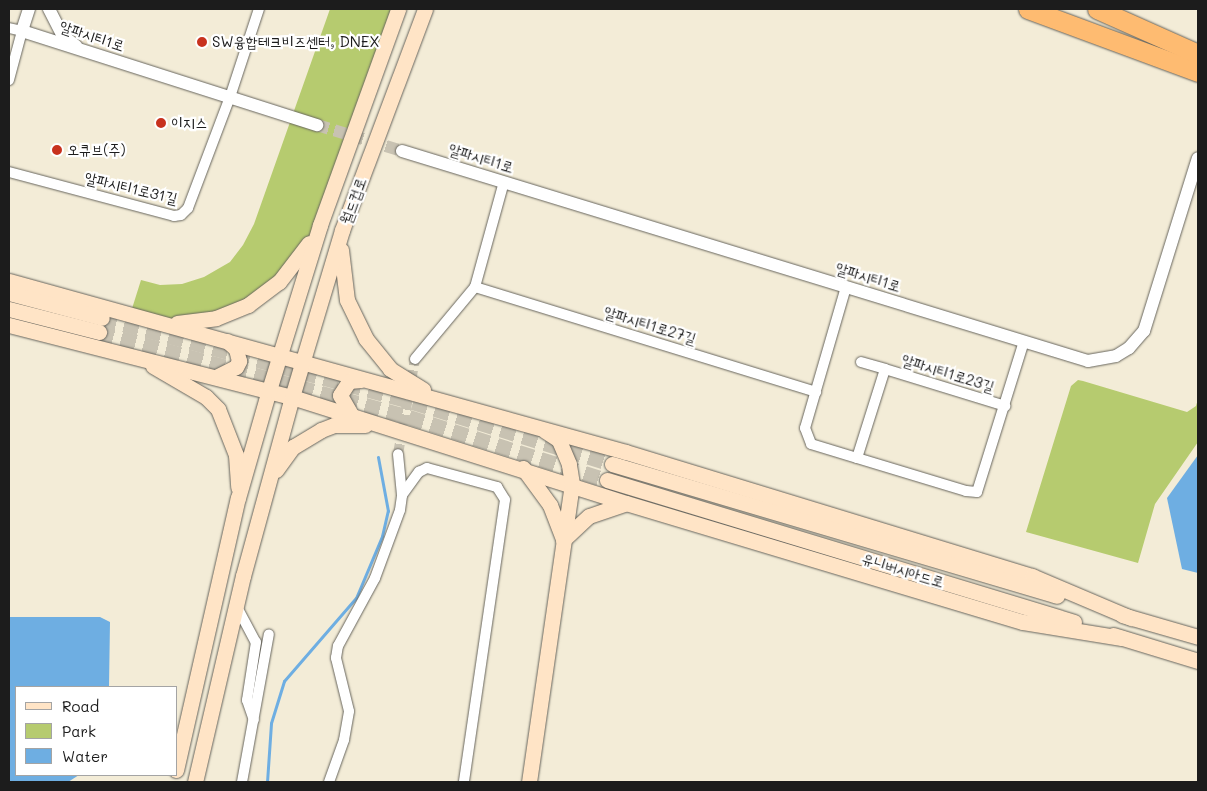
<!DOCTYPE html>
<html>
<head>
<meta charset="utf-8">
<style>
  body { margin:0 }
  #map { position:relative; width:1207px; height:791px; overflow:hidden; background:#f3ecd7; font-family:Mali,"Poor Story",sans-serif }
  div>[style] { position:absolute }
  [style*='--x'] { left:calc(var(--x)*1px); top:calc(var(--y)*1px); width:calc(var(--w)*1px); rotate:calc(var(--a)*1deg) }
  .green>* { inset:0; background:#b6cb6f }
  .water>* { inset:0; background:#6eaee2 }
  .stream>* { height:3px; margin:-1.5px; padding:0 1.5px; transform-origin:1.5px; border-radius:1.5px; background:#6eaee2 }
  .minor-tunnel>* { height:10px; margin-top:-5px; transform-origin:0; background:repeating-linear-gradient(90deg,#c8c2b2 0 10px,transparent 0 15px) }
  .tertiary-tunnel>* { height:12px; margin-top:-6px; transform-origin:0; background:repeating-linear-gradient(90deg,#c8c2b2 0 12px,transparent 0 18px) }
  .secondary-tunnel>* { height:15px; margin-top:-7.5px; transform-origin:0; background:repeating-linear-gradient(90deg,#c8c2b2 0 15px,transparent 0 23px) }
  .roads { filter:drop-shadow(0 0 1px #67655d) drop-shadow(0 0 1px #67655d) }
  .minor>* { height:10px; margin:-5px; padding:0 5px; transform-origin:5px; border-radius:5px; background:#fff }
  .tertiary>* { height:12px; margin:-6px; padding:0 6px; transform-origin:6px; border-radius:6px; background:#fff }
  .secondary>* { height:15px; margin:-7.5px; padding:0 7.5px; transform-origin:7.5px; border-radius:7.5px; background:#ffe4c6 }
  .motorway>* { height:19px; margin:-9.5px; padding:0 9.5px; transform-origin:9.5px; border-radius:9.5px; background:#febb71 }
  .dots>* { width:14px; height:14px; translate:-50% -50%; box-sizing:border-box; border:2px solid #fff; border-radius:50% }
  span { translate:-50% -50%; white-space:nowrap; text-align:center; line-height:1.15; -webkit-text-stroke:4.5px #fff; paint-order:stroke }
  .street-label { font-size:15px; color:#1c1c1c }
  .poi-label { font-size:15px; color:#1c1c1c }
  .left { translate:0 -50%; text-align:left }
  .frame { position:absolute; inset:0; border:10px solid #1c1c1c; pointer-events:none }
  .legend { position:absolute; left:15px; top:686px; width:162px; height:90px; box-sizing:border-box; background:#fff; border:1px solid #a4a4a4; margin:0; padding:6px 9px; list-style:none; font-size:15px; color:#1c1c1c }
  .legend li { display:flex; align-items:center; gap:10px; height:25px }
  .legend b { width:25px; border:1px solid #a4a4a4 }
</style>
</head>
<body>
<div id="map">
  <div class="green">
    <i style="clip-path:polygon(330px 9px,398px 9px,320px 225px,279px 282px,199px 322px,130px 315px,141px 280px,160px 285px,182px 284px,204px 277px,230px 262px,243px 245px,254px 224px)"></i>
    <i style="clip-path:polygon(1083px 381px,1187px 412px,1196px 406px,1198px 399px,1198px 442px,1155px 504px,1138px 563px,1026px 532px,1071px 386px,1078px 380px)"></i>
  </div>
  <div class="water">
    <i style="clip-path:polygon(1198px 455px,1198px 573px,1182px 569px,1167px 498px)"></i>
    <i style="clip-path:polygon(9px 617px,100px 617px,110px 622px,109px 687px,16px 687px,16px 775px,79px 775px,68px 782px,9px 782px)"></i>
  </div>
  <div class="stream">
    <i style="--x:267;--y:782;--w:59;--a:-86.1"></i>
    <i style="--x:271;--y:723;--w:44;--a:-72.8"></i>
    <i style="--x:284;--y:681;--w:110;--a:-49.1"></i>
    <i style="--x:356;--y:598;--w:67;--a:-67.2"></i>
    <i style="--x:382;--y:536;--w:26;--a:-77"></i>
    <i style="--x:388;--y:511;--w:55;--a:-100.5"></i>
  </div>
  <div class="minor-tunnel">
    <i style="--x:398;--y:454;--w:97;--a:-79.9"></i>
  </div>
  <div class="tertiary-tunnel">
    <i style="--x:317;--y:125;--w:89;--a:17"></i>
  </div>
  <div class="secondary-tunnel">
    <i style="--x:102;--y:318;--w:322;--a:15.1"></i>
    <i style="--x:413;--y:402;--w:208;--a:17.3"></i>
    <i style="--x:99;--y:332;--w:321;--a:15.3"></i>
    <i style="--x:409;--y:417;--w:208;--a:17.7"></i>
  </div>
  <div class="roads">
    <div class="minor">
      <i style="--x:9;--y:28;--w:13;--a:13"></i>
      <i style="--x:22;--y:31;--w:51;--a:104.9"></i>
      <i style="--x:9;--y:172;--w:171;--a:14.9"></i>
      <i style="--x:174;--y:216;--w:7;--a:-8"></i>
      <i style="--x:181;--y:215;--w:10;--a:-45"></i>
      <i style="--x:188;--y:208;--w:119;--a:-69.3"></i>
      <i style="--x:230;--y:97;--w:93;--a:-71.8"></i>
      <i style="--x:475;--y:287;--w:357;--a:17.1"></i>
      <i style="--x:846;--y:287;--w:147;--a:106.2"></i>
      <i style="--x:805;--y:428;--w:17;--a:69"></i>
      <i style="--x:811;--y:444;--w:48;--a:16.9"></i>
      <i style="--x:857;--y:458;--w:114;--a:16.8"></i>
      <i style="--x:966;--y:491;--w:11;--a:5"></i>
      <i style="--x:977;--y:492;--w:158;--a:-72.7"></i>
      <i style="--x:415;--y:359;--w:94;--a:-50.2"></i>
      <i style="--x:475;--y:287;--w:109;--a:-74.6"></i>
      <i style="--x:861;--y:362;--w:25;--a:16"></i>
      <i style="--x:857;--y:458;--w:93;--a:-72.5"></i>
      <i style="--x:885;--y:369;--w:126;--a:17.1"></i>
      <i style="--x:402;--y:495;--w:29;--a:-54"></i>
      <i style="--x:419;--y:472;--w:9;--a:-27"></i>
      <i style="--x:427;--y:468;--w:73;--a:15.2"></i>
      <i style="--x:497;--y:487;--w:15;--a:58"></i>
      <i style="--x:505;--y:500;--w:285;--a:98.3"></i>
      <i style="--x:237;--y:607;--w:40;--a:62"></i>
      <i style="--x:256;--y:642;--w:59;--a:98.8"></i>
      <i style="--x:247;--y:700;--w:21;--a:71"></i>
      <i style="--x:242;--y:782;--w:150;--a:-79.7"></i>
      <i style="--x:329;--y:782;--w:45;--a:-70.3"></i>
      <i style="--x:344;--y:740;--w:29;--a:-80"></i>
      <i style="--x:349;--y:711;--w:55;--a:-103.8"></i>
      <i style="--x:336;--y:658;--w:12;--a:-81"></i>
      <i style="--x:338;--y:646;--w:77;--a:-61.4"></i>
      <i style="--x:375;--y:578;--w:72;--a:-69.8"></i>
      <i style="--x:400;--y:510;--w:15;--a:-82"></i>
      <i style="--x:402;--y:495;--w:41;--a:-95.6"></i>
    </div>
    <div class="tertiary">
      <i style="--x:29;--y:9;--w:23;--a:108"></i>
      <i style="--x:22;--y:31;--w:310;--a:17.7"></i>
      <i style="--x:49;--y:9;--w:29;--a:63"></i>
      <i style="--x:62;--y:35;--w:18;--a:38"></i>
      <i style="--x:402;--y:151;--w:717;--a:17.02"></i>
      <i style="--x:1088;--y:361;--w:28;--a:-10"></i>
      <i style="--x:1116;--y:356;--w:15;--a:-32"></i>
      <i style="--x:1129;--y:348;--w:23;--a:-49"></i>
      <i style="--x:1144;--y:331;--w:181;--a:-72.7"></i>
    </div>
    <div class="secondary">
      <i style="--x:341;--y:250;--w:50;--a:83.2"></i>
      <i style="--x:347;--y:300;--w:43;--a:64"></i>
      <i style="--x:366;--y:339;--w:38;--a:51"></i>
      <i style="--x:390;--y:369;--w:39;--a:32"></i>
      <i style="--x:9;--y:281;--w:640;--a:15.49"></i>
      <i style="--x:626;--y:452;--w:425;--a:17"></i>
      <i style="--x:1032;--y:576;--w:108;--a:23"></i>
      <i style="--x:9;--y:293;--w:96;--a:15"></i>
      <i style="--x:9;--y:309;--w:93;--a:14.3"></i>
      <i style="--x:177;--y:323;--w:39;--a:-7"></i>
      <i style="--x:216;--y:318;--w:35;--a:-22"></i>
      <i style="--x:248;--y:305;--w:39;--a:-37"></i>
      <i style="--x:279;--y:282;--w:49;--a:-52.4"></i>
      <i style="--x:9;--y:325;--w:292;--a:14.3"></i>
      <i style="--x:292;--y:397;--w:350;--a:17.6"></i>
      <i style="--x:626;--y:503;--w:414;--a:16.7"></i>
      <i style="--x:1023;--y:622;--w:100;--a:9.2"></i>
      <i style="--x:153;--y:366;--w:61;--a:30.3"></i>
      <i style="--x:206;--y:397;--w:17;--a:45"></i>
      <i style="--x:218;--y:409;--w:49;--a:68.6"></i>
      <i style="--x:236;--y:455;--w:32;--a:86"></i>
      <i style="--x:218;--y:376;--w:20;--a:-27"></i>
      <i style="--x:236;--y:367;--w:7;--a:-63"></i>
      <i style="--x:239;--y:361;--w:12;--a:-104"></i>
      <i style="--x:236;--y:349;--w:12;--a:-138"></i>
      <i style="--x:352;--y:416;--w:24;--a:-120"></i>
      <i style="--x:340;--y:395;--w:17;--a:-57"></i>
      <i style="--x:349;--y:381;--w:12;--a:-5"></i>
      <i style="--x:612;--y:464;--w:464;--a:16.5"></i>
      <i style="--x:523;--y:468;--w:46;--a:53.9"></i>
      <i style="--x:550;--y:505;--w:36;--a:69"></i>
      <i style="--x:276;--y:470;--w:29;--a:-54"></i>
      <i style="--x:293;--y:447;--w:33;--a:-31"></i>
      <i style="--x:321;--y:430;--w:14;--a:-21"></i>
      <i style="--x:334;--y:425;--w:31;--a:0"></i>
      <i style="--x:607;--y:480;--w:488;--a:16.9"></i>
      <i style="--x:563;--y:540;--w:35;--a:-43"></i>
      <i style="--x:589;--y:516;--w:39;--a:-19"></i>
      <i style="--x:1122;--y:615;--w:79;--a:16.1"></i>
      <i style="--x:1113;--y:635;--w:89;--a:17"></i>
      <i style="--x:176;--y:770;--w:279;--a:-77.2"></i>
      <i style="--x:238;--y:498;--w:112;--a:-74"></i>
      <i style="--x:269;--y:390;--w:173;--a:-72.8"></i>
      <i style="--x:320;--y:225;--w:230;--a:-70.1"></i>
      <i style="--x:195;--y:782;--w:212;--a:-76.9"></i>
      <i style="--x:243;--y:576;--w:186;--a:-74.7"></i>
      <i style="--x:292;--y:397;--w:174;--a:-73.3"></i>
      <i style="--x:342;--y:230;--w:236;--a:-69.4"></i>
      <i style="--x:529;--y:782;--w:301;--a:-81.8"></i>
      <i style="--x:572;--y:484;--w:20;--a:-99"></i>
      <i style="--x:569;--y:464;--w:26;--a:-113"></i>
      <i style="--x:559;--y:440;--w:17;--a:-147"></i>
    </div>
    <div class="motorway">
      <i style="--x:1028;--y:9;--w:181;--a:20.3"></i>
      <i style="--x:1097;--y:9;--w:111;--a:24"></i>
    </div>
  </div>
  <div class="dots">
    <i style="left:202px;top:42px;background:#c8321e"></i>
    <i style="left:161px;top:123px;background:#c8321e"></i>
    <i style="left:57px;top:150px;background:#c8321e"></i>
  </div>
  <div class="street-label">
    <span style="left:92px;top:36px;rotate:18deg">알파시티1로</span>
    <span style="left:481px;top:158px;rotate:17deg">알파시티1로</span>
    <span style="left:131px;top:188px;rotate:13deg">알파시티1로31길</span>
    <span style="left:353px;top:201px;rotate:-70deg">월드컵로</span>
    <span style="left:868px;top:277px;rotate:17deg">알파시티1로</span>
    <span style="left:650px;top:325px;rotate:17deg">알파시티1로27길</span>
    <span style="left:948px;top:373px;rotate:17deg">알파시티1로23길</span>
    <span style="left:903px;top:570px;rotate:17deg">유니버시아드로</span>
  </div>
  <div class="poi-label">
    <span class="left" style="left:212px;top:42px">SW융합테크비즈센터, DNEX</span>
    <span class="left" style="left:171px;top:123px">이지스</span>
    <span class="left" style="left:67px;top:150px">오큐브(주)</span>
  </div>
  <div class="frame"></div>
  <ul class="legend">
  <li><b style="height:6px;background:#ffe4c6"></b>Road</li>
  <li><b style="height:14px;background:#b6cb6f"></b>Park</li>
  <li><b style="height:14px;background:#6eaee2"></b>Water</li>
  </ul>
</div>
</body>
</html>
